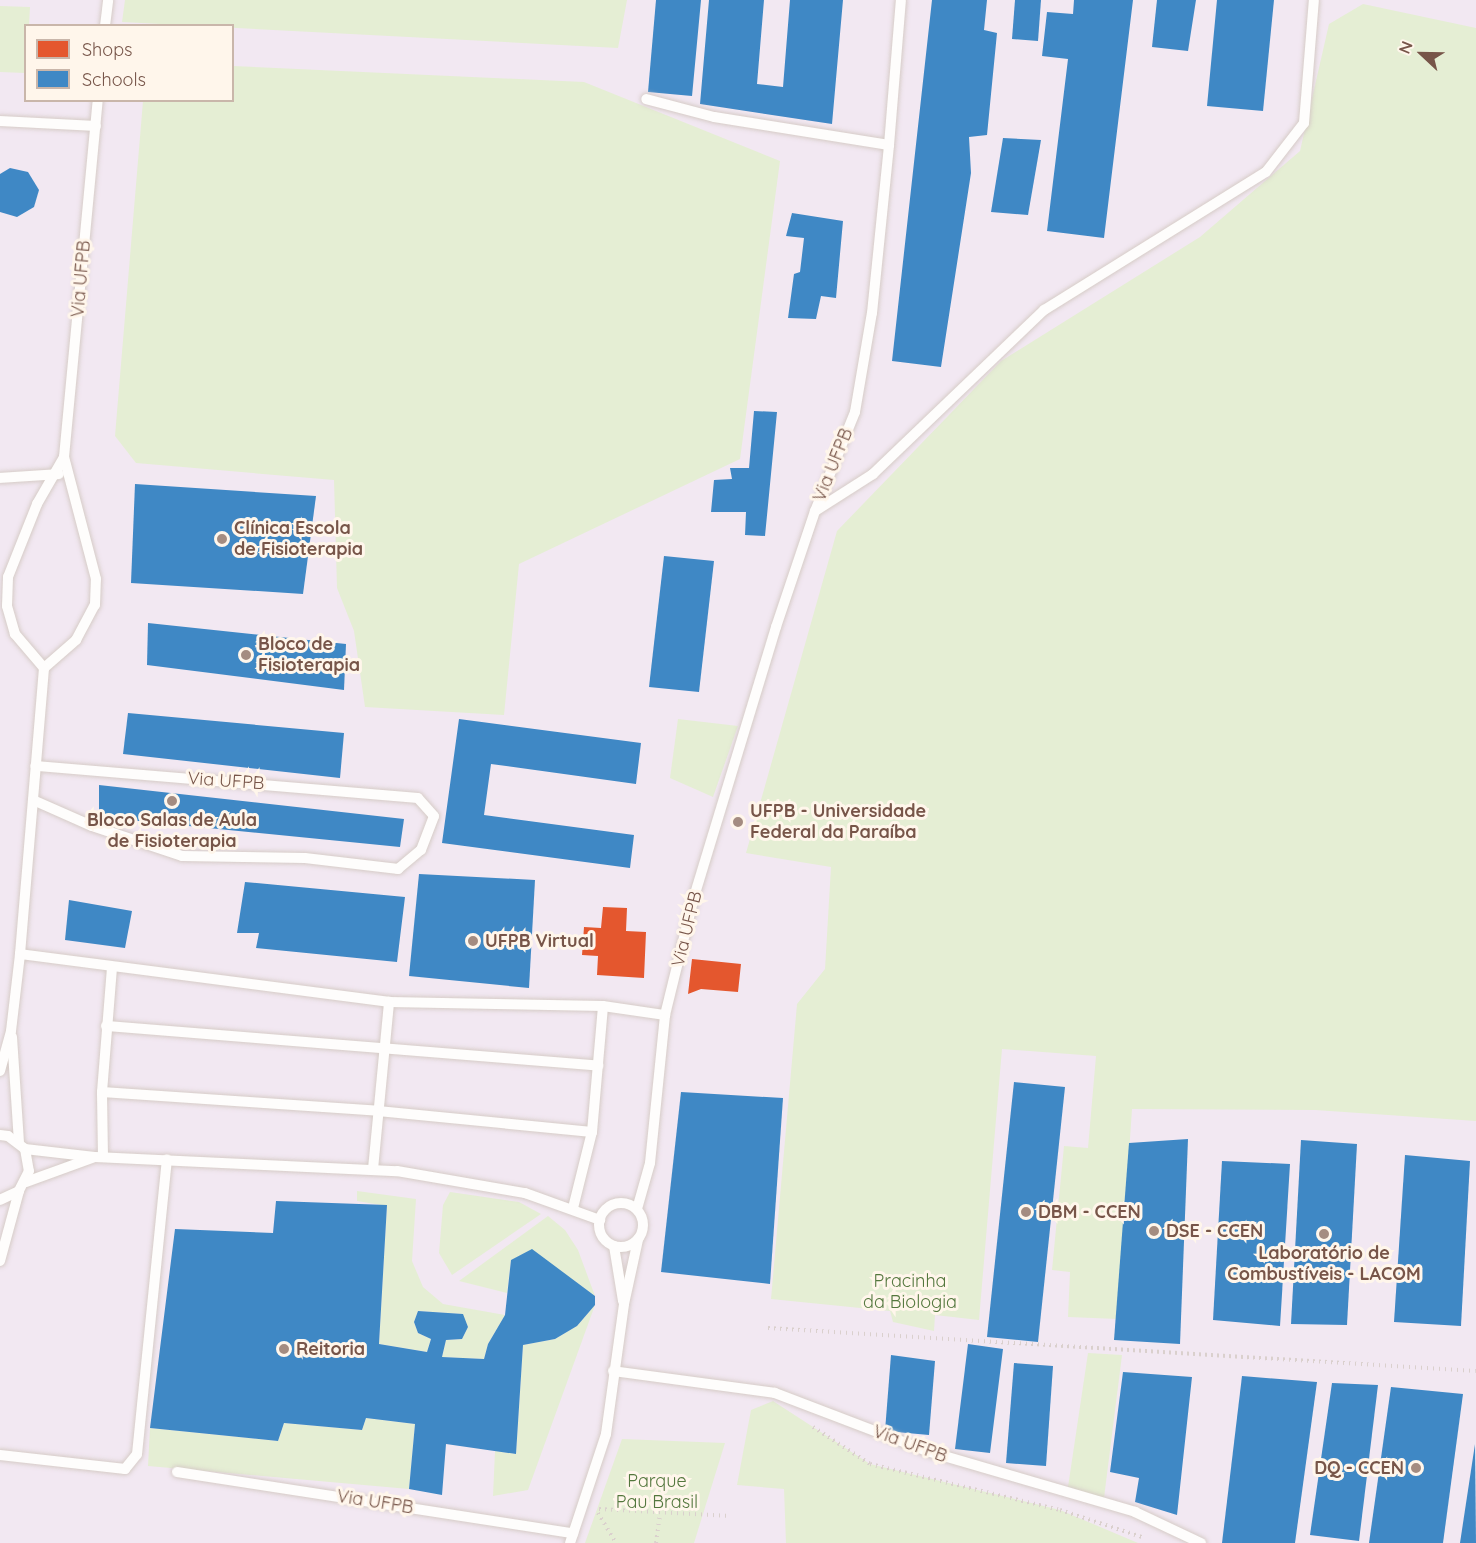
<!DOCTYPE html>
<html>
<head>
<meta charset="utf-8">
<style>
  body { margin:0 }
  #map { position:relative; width:1476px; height:1543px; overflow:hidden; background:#f7f1ea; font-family:Quicksand,sans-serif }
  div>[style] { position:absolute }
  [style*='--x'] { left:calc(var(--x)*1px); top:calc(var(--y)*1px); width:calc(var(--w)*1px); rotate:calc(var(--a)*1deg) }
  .education>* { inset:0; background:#f2e8f2 }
  .green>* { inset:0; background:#e5eed4 }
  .shops>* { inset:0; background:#e4572e }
  .schools>* { inset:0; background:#3f88c5 }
  .path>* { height:4px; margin-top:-2px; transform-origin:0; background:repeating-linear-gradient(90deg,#dad0cd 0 1.5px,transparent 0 6px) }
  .roads { filter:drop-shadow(0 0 2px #d6ccc7) drop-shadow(0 0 2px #d6ccc7) }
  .service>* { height:10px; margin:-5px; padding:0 5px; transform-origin:5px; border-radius:5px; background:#fefdfc }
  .service>.ring { margin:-5px; padding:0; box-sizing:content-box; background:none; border:10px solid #fefdfc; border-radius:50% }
  .dots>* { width:16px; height:16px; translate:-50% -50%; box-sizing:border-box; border:3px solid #fff6eb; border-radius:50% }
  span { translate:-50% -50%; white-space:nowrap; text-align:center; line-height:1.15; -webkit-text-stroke:6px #fff6eb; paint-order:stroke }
  .street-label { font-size:18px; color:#775549 }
  .poi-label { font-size:18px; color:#775549; font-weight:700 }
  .left { translate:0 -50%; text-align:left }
  .right { translate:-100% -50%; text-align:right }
  .park-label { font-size:18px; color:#53773d }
  .legend { position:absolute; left:24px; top:24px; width:210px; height:78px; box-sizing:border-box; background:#fff6eb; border:2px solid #c9b6aa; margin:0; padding:8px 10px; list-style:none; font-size:18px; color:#775549 }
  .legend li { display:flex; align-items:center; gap:12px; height:30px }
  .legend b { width:30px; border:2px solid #c9b6aa }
  .north { position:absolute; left:1392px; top:24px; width:60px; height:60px; -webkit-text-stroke:4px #fff6eb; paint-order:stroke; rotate:292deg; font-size:16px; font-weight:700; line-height:24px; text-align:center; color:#775549 }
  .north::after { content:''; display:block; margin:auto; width:21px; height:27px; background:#775549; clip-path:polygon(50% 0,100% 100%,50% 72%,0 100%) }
</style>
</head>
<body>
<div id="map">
  <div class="education">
    <i style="clip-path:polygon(evenodd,0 0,1476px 0,1476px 1543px,0 1543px,0 0,26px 26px,232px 26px,232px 100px,26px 100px,26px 26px)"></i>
  </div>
  <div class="green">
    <i style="clip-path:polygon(125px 0,627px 0,618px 48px,122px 22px)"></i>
    <i style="clip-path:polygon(1363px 4px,1476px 28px,1476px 1121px,1315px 1110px,1132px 1109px,1118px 1319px,1068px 1317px,1070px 1272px,1052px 1270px,1064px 1146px,1088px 1148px,1096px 1056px,1002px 1049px,979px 1320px,935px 1315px,934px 1331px,893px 1322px,890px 1311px,771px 1299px,797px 1004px,825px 969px,831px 867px,746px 853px,837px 531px,1001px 361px,1200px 237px,1300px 151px,1329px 24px)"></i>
    <i style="clip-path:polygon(0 6px,30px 7px,29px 25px,26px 26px,25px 73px,0 72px)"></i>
    <i style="clip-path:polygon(233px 66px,584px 82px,780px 161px,740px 459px,519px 564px,504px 715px,365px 707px,354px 631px,337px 588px,334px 480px,136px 463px,115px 436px,143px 101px,232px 100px)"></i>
    <i style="clip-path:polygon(678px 719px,738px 726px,713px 797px,670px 778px)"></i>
    <i style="clip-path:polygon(357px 1191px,416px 1199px,412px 1261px,423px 1287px,443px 1304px,505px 1315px,488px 1344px,484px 1359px,442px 1357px,446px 1340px,462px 1339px,468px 1327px,462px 1314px,418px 1311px,414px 1322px,418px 1333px,431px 1339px,427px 1352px,379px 1344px,387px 1206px,357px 1201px)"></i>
    <i style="clip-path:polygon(450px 1192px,519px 1202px,541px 1214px,452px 1275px,439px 1253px,443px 1205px)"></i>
    <i style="clip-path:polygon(548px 1216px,565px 1230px,578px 1250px,595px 1296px,532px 1250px,511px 1260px,507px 1293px,459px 1281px)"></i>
    <i style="clip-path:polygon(595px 1305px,528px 1490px,493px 1496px,495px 1451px,516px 1454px,523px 1345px,555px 1339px,577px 1326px)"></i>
    <i style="clip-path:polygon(1088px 1353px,1122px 1355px,1104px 1498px,1068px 1487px)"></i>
    <i style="clip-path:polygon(773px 1401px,870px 1464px,1060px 1510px,1138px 1543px,786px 1543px,784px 1489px,737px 1485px,751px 1410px)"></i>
    <i style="clip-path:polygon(366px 1418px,415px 1424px,409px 1489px,148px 1466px,150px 1428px,278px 1441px,284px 1423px,362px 1430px)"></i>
    <i style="clip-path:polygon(622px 1439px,725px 1443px,694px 1543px,585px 1543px)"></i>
  </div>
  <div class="shops">
    <i style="clip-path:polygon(603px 907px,627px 908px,626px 931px,646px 932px,644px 978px,597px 975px,598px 956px,582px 955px,584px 927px,601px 928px)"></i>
    <i style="clip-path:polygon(692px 959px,741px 964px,738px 992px,701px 989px,688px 994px)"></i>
  </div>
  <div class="schools">
    <i style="clip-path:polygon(656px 0,701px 0,692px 96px,648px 92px)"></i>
    <i style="clip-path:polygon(709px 0,764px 0,757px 84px,783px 87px,790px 0,843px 0,832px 124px,700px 104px)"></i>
    <i style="clip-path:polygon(932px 0,987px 0,984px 30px,997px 33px,987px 135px,969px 137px,971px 173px,941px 367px,892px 361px)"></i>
    <i style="clip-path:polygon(1015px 0,1041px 0,1038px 41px,1012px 39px)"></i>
    <i style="clip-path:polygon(1074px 0,1133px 0,1104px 238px,1047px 231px,1068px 59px,1042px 56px,1047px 12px,1073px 14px)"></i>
    <i style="clip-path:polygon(1157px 0,1196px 0,1188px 51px,1152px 47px)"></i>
    <i style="clip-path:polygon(1217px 0,1274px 0,1263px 111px,1207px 106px)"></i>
    <i style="clip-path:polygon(1003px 138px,1041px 140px,1028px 215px,991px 212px)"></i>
    <i style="clip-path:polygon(10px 168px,28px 172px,39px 190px,34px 207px,17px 217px,0 212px,0 174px)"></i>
    <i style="clip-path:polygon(792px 213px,843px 221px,836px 298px,821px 296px,816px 319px,788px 318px,794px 274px,800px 272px,804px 238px,786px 236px)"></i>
    <i style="clip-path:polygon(754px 411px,777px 412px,765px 536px,745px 535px,746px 512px,711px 512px,714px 480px,732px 479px,730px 468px,749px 468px)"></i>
    <i style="clip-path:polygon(135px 484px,316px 496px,303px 594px,131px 583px)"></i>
    <i style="clip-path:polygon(664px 556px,714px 561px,699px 692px,649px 687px)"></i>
    <i style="clip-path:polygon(148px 623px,346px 644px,344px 690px,147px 665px)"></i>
    <i style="clip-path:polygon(128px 713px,344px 733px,340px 778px,123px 754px)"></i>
    <i style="clip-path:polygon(459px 719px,641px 743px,636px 784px,491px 764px,484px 815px,634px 835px,630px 868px,442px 843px)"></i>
    <i style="clip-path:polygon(99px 785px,404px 819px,400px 847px,99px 817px)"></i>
    <i style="clip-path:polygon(419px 874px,535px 880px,529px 988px,409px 976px)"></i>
    <i style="clip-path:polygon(245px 882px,405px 897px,397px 962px,256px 948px,259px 933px,237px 933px)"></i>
    <i style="clip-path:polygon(69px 900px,132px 911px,125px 948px,65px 940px)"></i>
    <i style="clip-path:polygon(1014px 1082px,1065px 1087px,1038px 1342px,987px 1337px)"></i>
    <i style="clip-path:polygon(681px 1092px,783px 1098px,770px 1284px,661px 1272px)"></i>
    <i style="clip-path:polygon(1188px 1139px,1180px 1344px,1114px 1340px,1129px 1143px)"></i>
    <i style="clip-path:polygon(1301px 1140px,1357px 1144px,1347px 1325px,1291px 1324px)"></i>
    <i style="clip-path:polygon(1405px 1155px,1470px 1161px,1461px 1326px,1394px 1322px)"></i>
    <i style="clip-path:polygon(1222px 1161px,1290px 1164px,1280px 1326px,1213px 1320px)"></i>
    <i style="clip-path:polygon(276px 1201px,387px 1205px,379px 1344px,427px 1352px,431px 1339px,418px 1333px,414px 1322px,418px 1311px,463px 1314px,468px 1327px,462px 1339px,446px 1340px,442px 1357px,484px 1359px,488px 1344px,505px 1315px,511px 1260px,532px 1249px,595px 1296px,595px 1305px,577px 1326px,555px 1339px,523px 1345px,516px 1454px,446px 1444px,442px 1495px,409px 1489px,415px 1424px,366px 1418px,362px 1430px,284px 1423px,278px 1441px,150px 1428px,175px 1229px,273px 1233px)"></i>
    <i style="clip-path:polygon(968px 1344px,1003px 1349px,990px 1453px,955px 1449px)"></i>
    <i style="clip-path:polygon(891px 1355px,935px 1361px,929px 1435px,885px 1431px)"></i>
    <i style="clip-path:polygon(1014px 1363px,1053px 1366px,1046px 1466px,1006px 1463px)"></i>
    <i style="clip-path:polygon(1123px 1372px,1192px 1377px,1177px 1515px,1135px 1502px,1139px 1478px,1110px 1472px)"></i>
    <i style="clip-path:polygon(1242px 1376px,1317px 1382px,1295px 1543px,1222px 1543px)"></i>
    <i style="clip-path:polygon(1332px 1383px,1378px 1385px,1359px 1541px,1310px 1535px)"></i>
    <i style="clip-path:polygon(1391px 1387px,1463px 1394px,1443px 1543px,1369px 1543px)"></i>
    <i style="clip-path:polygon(1475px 1444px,1476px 1543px,1460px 1543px)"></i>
  </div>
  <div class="path">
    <i style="--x:768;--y:1328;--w:709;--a:3.48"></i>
    <i style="--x:813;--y:1427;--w:68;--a:33"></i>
    <i style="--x:870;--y:1464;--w:195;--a:13.6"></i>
    <i style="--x:1060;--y:1510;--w:89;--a:18.2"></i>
    <i style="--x:599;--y:1509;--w:132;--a:3"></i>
    <i style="--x:598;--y:1513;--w:35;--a:59"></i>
    <i style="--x:656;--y:1543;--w:30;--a:-82"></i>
  </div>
  <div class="roads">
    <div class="service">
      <i style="--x:105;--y:26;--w:26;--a:-83"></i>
      <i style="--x:0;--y:121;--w:96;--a:3"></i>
      <i style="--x:889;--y:145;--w:145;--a:-85.3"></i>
      <i style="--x:0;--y:478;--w:59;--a:-3.9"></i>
      <i style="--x:815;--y:511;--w:69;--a:-32.5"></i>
      <i style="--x:873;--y:474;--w:237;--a:-43.8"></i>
      <i style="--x:1044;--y:310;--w:261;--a:-31.9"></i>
      <i style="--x:1266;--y:172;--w:62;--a:-52.2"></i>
      <i style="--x:1304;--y:123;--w:123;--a:-85.4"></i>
      <i style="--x:44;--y:668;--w:43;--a:-41.2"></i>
      <i style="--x:76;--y:640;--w:40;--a:-62"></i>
      <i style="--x:95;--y:605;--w:26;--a:-88"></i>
      <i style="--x:96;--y:579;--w:126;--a:-104.7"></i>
      <i style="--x:64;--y:457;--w:359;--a:-84.6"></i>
      <i style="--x:33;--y:800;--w:64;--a:23.8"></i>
      <i style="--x:92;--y:826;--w:95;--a:18.4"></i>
      <i style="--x:182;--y:856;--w:123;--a:0.9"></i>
      <i style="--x:305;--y:858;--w:94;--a:6.7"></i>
      <i style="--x:398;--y:869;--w:30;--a:-40"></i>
      <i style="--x:421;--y:850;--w:36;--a:-69"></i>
      <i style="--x:434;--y:816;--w:24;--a:-132"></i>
      <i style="--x:418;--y:798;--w:384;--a:-175.2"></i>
      <i style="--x:20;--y:954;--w:372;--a:7.4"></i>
      <i style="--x:389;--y:1002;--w:214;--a:1.1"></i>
      <i style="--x:603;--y:1006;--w:63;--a:8.3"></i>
      <i style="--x:106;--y:1026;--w:494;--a:4.6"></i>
      <i style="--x:12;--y:1037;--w:106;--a:86.2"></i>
      <i style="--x:0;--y:1071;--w:41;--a:-74.6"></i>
      <i style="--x:11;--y:1031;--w:78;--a:-83.3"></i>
      <i style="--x:20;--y:954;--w:287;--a:-85.2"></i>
      <i style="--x:44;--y:668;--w:45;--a:-130.5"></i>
      <i style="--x:15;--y:634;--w:29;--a:-106"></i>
      <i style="--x:7;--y:606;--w:29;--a:-88"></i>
      <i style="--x:8;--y:577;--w:79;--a:-68.3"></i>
      <i style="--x:37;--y:504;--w:54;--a:-60.1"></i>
      <i style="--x:102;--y:1092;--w:277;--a:3.9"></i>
      <i style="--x:378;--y:1111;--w:215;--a:5.6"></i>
      <i style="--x:0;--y:1135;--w:8;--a:7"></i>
      <i style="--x:8;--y:1136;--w:21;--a:37"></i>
      <i style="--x:25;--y:1149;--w:22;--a:80"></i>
      <i style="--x:29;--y:1171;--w:22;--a:117"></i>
      <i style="--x:19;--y:1191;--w:21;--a:155"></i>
      <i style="--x:25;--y:1149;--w:70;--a:6.5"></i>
      <i style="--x:95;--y:1157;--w:302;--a:2.7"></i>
      <i style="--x:397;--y:1171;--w:130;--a:9.8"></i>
      <i style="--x:525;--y:1193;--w:80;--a:19.8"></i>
      <i style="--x:103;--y:1157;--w:65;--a:-90.9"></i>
      <i style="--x:102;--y:1092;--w:123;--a:-85.4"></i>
      <i style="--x:373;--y:1169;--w:168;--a:-84.5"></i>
      <i style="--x:26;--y:1182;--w:73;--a:-19.9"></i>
      <i class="ring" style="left:599px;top:1203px;width:34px;height:34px"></i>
      <i style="--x:573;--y:1208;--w:78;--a:-76"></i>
      <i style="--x:592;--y:1132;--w:126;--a:-85"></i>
      <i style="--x:637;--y:1209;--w:48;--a:-74.2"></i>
      <i style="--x:650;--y:1163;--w:149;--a:-84.2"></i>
      <i style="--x:665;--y:1015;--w:122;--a:-76.2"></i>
      <i style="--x:694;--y:897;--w:282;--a:-73.1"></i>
      <i style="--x:776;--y:627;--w:122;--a:-71.4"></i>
      <i style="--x:815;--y:511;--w:107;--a:-68"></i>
      <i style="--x:855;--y:412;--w:100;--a:-80.3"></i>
      <i style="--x:872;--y:313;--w:169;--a:-84.2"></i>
      <i style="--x:889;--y:145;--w:177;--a:-170.9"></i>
      <i style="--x:714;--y:117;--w:70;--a:-165.2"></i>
      <i style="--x:614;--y:1246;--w:56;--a:80.7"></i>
      <i style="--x:0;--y:1261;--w:73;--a:-74.8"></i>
      <i style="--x:613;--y:1371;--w:163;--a:7.7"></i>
      <i style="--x:775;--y:1393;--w:163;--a:20.9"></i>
      <i style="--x:927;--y:1451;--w:217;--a:16.3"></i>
      <i style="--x:1135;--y:1512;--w:73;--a:25.2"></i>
      <i style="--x:0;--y:1455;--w:126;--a:6.4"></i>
      <i style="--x:125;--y:1469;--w:19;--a:-51"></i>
      <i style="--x:137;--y:1454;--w:296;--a:-84.2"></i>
      <i style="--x:177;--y:1472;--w:401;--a:8.8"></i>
      <i style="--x:570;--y:1543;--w:115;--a:-71.7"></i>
      <i style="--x:606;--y:1434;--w:131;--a:-82.1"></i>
      <i style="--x:624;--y:1304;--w:66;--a:-77.7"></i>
    </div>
  </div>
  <div class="dots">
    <i style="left:222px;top:539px;background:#a48c81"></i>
    <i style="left:246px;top:655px;background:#a48c81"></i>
    <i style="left:172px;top:801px;background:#a48c81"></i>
    <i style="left:738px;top:822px;background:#a48c81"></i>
    <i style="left:473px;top:941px;background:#a48c81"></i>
    <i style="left:1026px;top:1212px;background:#a48c81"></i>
    <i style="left:1154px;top:1231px;background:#a48c81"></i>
    <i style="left:1324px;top:1234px;background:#a48c81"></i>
    <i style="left:284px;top:1349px;background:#a48c81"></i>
    <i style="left:1416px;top:1468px;background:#a48c81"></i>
  </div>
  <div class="street-label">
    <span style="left:81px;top:279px;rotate:-85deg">Via UFPB</span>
    <span style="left:833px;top:465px;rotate:-68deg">Via UFPB</span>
    <span style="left:226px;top:781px;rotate:4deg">Via UFPB</span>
    <span style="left:687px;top:929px;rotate:-76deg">Via UFPB</span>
    <span style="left:910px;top:1444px;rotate:20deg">Via UFPB</span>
    <span style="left:375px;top:1502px;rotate:9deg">Via UFPB</span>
  </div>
  <div class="poi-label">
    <span class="left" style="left:234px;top:539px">Clínica Escola<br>de Fisioterapia</span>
    <span class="left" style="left:258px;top:655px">Bloco de<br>Fisioterapia</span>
    <span class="left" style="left:750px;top:822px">UFPB - Universidade<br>Federal da Paraíba</span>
    <span style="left:172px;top:831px">Bloco Salas de Aula<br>de Fisioterapia</span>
    <span class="left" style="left:485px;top:941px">UFPB Virtual</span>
    <span class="left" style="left:1038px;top:1212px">DBM - CCEN</span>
    <span class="left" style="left:1166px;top:1231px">DSE - CCEN</span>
    <span style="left:1324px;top:1264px">Laboratório de<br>Combustíveis - LACOM</span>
    <span class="left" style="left:296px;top:1349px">Reitoria</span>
    <span class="right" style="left:1404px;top:1468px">DQ - CCEN</span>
  </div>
  <div class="park-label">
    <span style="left:910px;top:1292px">Pracinha<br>da Biologia</span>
    <span style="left:657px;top:1492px">Parque<br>Pau Brasil</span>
  </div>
  <ul class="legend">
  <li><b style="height:16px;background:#e4572e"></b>Shops</li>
  <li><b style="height:16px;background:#3f88c5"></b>Schools</li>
  </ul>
  <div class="north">N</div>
</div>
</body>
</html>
